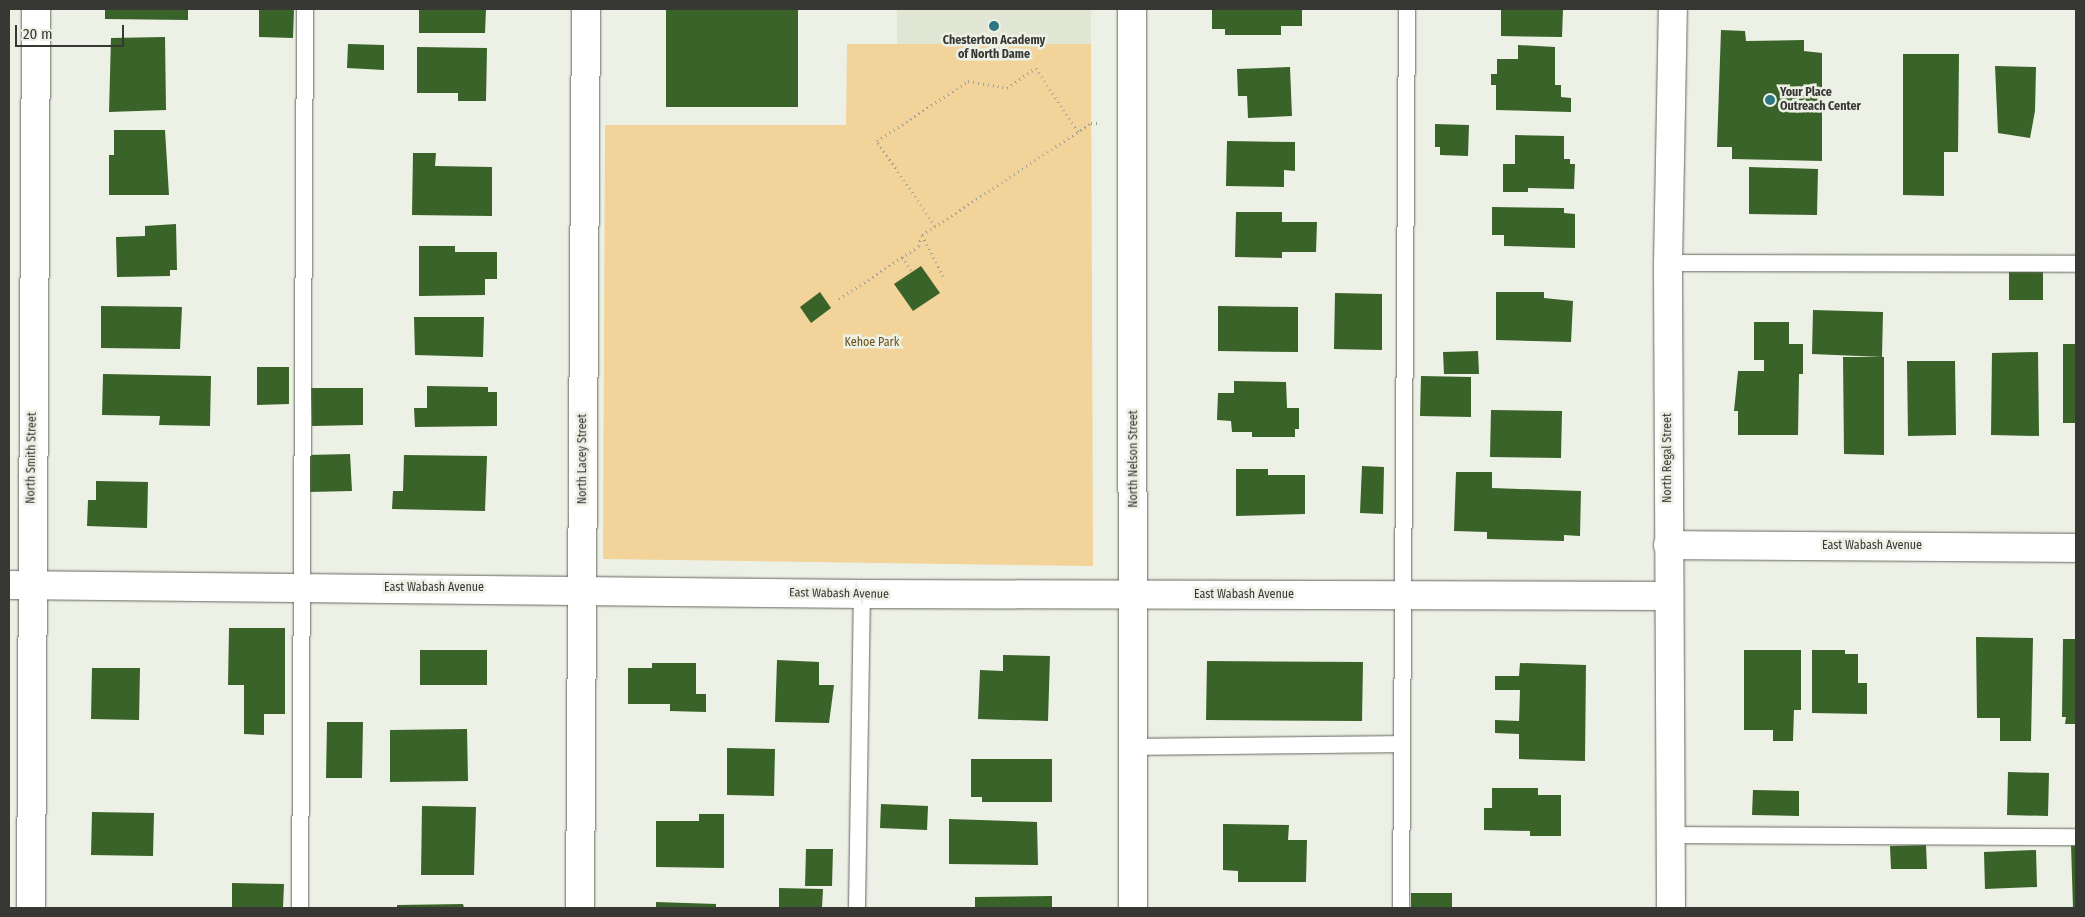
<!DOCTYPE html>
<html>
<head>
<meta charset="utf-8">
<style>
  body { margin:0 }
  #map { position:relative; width:2085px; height:917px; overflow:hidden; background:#edf0e5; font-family:"Fira Sans Condensed",sans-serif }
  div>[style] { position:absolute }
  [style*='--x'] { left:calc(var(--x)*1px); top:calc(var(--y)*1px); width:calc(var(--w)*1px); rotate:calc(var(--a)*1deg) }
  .built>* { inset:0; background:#e1e6d4 }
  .green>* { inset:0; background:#f2d399 }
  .building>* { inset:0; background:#396328 }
  .path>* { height:3px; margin-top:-1.5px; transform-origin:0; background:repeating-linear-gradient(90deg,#9ea098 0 1px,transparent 0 5px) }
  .roads { filter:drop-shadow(0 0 1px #64665d) drop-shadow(0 0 1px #64665d) }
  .lane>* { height:16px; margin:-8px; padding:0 8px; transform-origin:8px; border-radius:8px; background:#fff }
  .street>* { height:28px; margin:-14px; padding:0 14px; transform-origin:14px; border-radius:14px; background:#fff }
  .dots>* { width:14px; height:14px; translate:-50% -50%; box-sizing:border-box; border:2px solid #edf0e5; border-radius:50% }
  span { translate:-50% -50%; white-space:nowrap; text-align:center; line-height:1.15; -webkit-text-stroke:5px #edf0e5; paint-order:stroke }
  .poi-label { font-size:12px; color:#373834; font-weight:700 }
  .left { translate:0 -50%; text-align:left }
  .park-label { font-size:12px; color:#694f19 }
  .street-label { font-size:12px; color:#373834 }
  .frame { position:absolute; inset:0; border:10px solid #373834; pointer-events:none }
  .scale { position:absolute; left:15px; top:25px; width:109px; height:22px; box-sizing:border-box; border:2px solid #373834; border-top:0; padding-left:6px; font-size:15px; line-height:18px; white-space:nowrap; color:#373834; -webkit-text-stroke:4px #edf0e5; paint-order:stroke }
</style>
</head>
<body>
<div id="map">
  <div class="built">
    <i style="clip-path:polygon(897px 9px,1091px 9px,1091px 44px,897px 44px)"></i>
  </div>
  <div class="green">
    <i style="clip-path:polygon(847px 44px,1091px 44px,1093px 566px,603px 559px,605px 125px,846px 125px)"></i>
  </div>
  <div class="building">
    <i style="clip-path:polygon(105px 9px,188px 9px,188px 20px,105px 19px)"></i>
    <i style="clip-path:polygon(259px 9px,294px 9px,293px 38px,259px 37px)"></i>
    <i style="clip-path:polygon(419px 9px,486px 9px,485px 33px,419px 33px)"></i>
    <i style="clip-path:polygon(666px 9px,798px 9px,798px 107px,666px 107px)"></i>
    <i style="clip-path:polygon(1212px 9px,1302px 9px,1302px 26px,1281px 26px,1281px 35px,1225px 35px,1225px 29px,1212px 29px)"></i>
    <i style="clip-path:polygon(1501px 9px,1563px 9px,1562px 37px,1501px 36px)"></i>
    <i style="clip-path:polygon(1721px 30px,1745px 31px,1746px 41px,1804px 40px,1804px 51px,1822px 53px,1822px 161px,1732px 159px,1732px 147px,1717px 147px)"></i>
    <i style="clip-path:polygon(165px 37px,166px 110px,109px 112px,111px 38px)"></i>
    <i style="clip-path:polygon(348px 44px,384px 45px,384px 70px,347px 68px)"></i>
    <i style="clip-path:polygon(1518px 45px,1555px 47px,1555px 85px,1561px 85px,1561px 97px,1571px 98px,1571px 112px,1496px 110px,1496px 85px,1491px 85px,1491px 74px,1497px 74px,1497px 59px,1518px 59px)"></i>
    <i style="clip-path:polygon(417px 47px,487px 48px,486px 101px,458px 101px,458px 93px,417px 93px)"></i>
    <i style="clip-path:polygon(1903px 54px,1959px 54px,1958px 152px,1944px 152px,1944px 196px,1903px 195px)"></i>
    <i style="clip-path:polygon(1995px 66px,2036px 67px,2035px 111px,2030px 138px,1998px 133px)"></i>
    <i style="clip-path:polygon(1290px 67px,1292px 116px,1248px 118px,1247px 96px,1238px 96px,1237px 69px)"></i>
    <i style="clip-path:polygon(1435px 124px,1469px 125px,1468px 156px,1440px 155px,1440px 147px,1435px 147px)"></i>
    <i style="clip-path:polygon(114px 130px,165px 130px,169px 195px,109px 195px,109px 155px,114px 155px)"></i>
    <i style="clip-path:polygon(1515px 135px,1564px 136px,1564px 159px,1570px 159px,1570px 164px,1575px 164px,1574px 189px,1528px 188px,1528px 192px,1503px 192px,1503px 164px,1515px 164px)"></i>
    <i style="clip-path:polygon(1227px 141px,1295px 142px,1295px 171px,1284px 170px,1284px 187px,1226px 186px)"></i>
    <i style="clip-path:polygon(413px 153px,436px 153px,435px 166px,492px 167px,492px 216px,412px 215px)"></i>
    <i style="clip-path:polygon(1749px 167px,1818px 169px,1817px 215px,1749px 214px)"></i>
    <i style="clip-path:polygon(1492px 207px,1564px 208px,1564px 213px,1575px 214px,1575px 248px,1504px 246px,1504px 235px,1492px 235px)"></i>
    <i style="clip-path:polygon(1236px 212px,1282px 212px,1282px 222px,1317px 222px,1316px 252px,1282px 252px,1282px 258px,1235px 257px)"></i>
    <i style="clip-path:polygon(176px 224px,177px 270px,170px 270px,170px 276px,117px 277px,116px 237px,145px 236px,145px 226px)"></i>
    <i style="clip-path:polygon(419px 246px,455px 246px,455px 252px,497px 252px,497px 279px,485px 279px,485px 295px,419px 296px)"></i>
    <i style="clip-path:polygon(921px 266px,940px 293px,913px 311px,894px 284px)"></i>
    <i style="clip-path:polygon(2043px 268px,2043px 300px,2009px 300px,2009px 269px)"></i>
    <i style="clip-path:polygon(820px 292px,831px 308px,811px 323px,800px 307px)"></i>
    <i style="clip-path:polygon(1496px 292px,1544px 292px,1544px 298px,1573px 301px,1571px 342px,1496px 340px)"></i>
    <i style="clip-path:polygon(1335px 293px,1382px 294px,1382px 350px,1334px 349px)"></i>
    <i style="clip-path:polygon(101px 306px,182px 307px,180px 349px,101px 348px)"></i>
    <i style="clip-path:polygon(1218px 306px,1298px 307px,1298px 352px,1218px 351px)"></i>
    <i style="clip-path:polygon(1813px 310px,1883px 312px,1882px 357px,1812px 354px)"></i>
    <i style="clip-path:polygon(414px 317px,484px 317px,483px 357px,415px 355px)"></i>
    <i style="clip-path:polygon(1754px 322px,1789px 322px,1789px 344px,1803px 344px,1803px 374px,1799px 374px,1798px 435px,1738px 435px,1738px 411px,1734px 411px,1738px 371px,1764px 371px,1764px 360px,1754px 360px)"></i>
    <i style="clip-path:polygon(2063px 344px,2076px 344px,2076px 423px,2063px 423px)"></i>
    <i style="clip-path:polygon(1478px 351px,1479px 374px,1444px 374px,1443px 352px)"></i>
    <i style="clip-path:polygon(2038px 352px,2039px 436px,1991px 435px,1992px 353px)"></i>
    <i style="clip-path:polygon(1843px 357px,1884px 357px,1884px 455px,1844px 454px)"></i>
    <i style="clip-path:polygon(1907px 361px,1955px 361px,1956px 435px,1908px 436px)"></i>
    <i style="clip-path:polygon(257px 367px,289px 367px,289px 404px,257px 405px)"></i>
    <i style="clip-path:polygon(103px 374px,211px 376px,210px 426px,159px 425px,160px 416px,102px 415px)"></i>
    <i style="clip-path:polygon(1421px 376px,1471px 377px,1471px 417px,1420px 416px)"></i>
    <i style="clip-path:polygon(1234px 381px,1286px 382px,1287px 408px,1299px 408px,1299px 429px,1295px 429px,1295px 437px,1252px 437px,1252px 432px,1232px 432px,1231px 421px,1217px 420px,1218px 393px,1234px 393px)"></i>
    <i style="clip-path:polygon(427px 386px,488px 387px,488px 392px,497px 392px,497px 426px,415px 427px,414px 408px,427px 408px)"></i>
    <i style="clip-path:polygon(311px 388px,363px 388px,363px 425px,312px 426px)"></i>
    <i style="clip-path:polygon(1491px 410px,1562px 411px,1561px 458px,1490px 457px)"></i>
    <i style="clip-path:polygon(350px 454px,352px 491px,309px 492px,308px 455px)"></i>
    <i style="clip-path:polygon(404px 455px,487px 456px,485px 511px,392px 509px,393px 491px,403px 491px)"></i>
    <i style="clip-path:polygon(1362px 466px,1384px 467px,1383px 514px,1360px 513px)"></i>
    <i style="clip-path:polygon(1236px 469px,1268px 469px,1268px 475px,1305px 475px,1305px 514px,1236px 516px)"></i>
    <i style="clip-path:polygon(1456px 472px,1492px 472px,1492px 488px,1581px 491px,1580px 536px,1564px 535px,1564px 541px,1487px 539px,1487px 532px,1454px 531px)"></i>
    <i style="clip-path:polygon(96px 481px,148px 482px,147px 528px,87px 526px,88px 500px,96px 500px)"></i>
    <i style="clip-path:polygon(229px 628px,285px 628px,285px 714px,264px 714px,264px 735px,244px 734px,244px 685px,228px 685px)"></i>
    <i style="clip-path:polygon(1976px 637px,2033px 638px,2031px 741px,2000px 741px,2000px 718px,1977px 718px)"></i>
    <i style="clip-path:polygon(2063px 639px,2076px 639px,2076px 724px,2065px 724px,2066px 717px,2062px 717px)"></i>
    <i style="clip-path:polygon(420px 650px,487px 650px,487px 685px,420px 685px)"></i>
    <i style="clip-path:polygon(1744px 650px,1801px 650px,1801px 710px,1794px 710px,1793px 741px,1773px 741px,1773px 730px,1744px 730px)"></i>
    <i style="clip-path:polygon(1812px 650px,1845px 650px,1845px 654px,1858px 654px,1858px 683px,1867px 683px,1867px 714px,1812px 713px)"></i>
    <i style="clip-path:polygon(1003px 655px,1050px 656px,1048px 721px,978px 719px,980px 670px,1003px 671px)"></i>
    <i style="clip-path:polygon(777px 660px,819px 662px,819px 685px,834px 685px,829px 723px,775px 722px)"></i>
    <i style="clip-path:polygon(1207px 661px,1363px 662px,1362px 721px,1206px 720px)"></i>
    <i style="clip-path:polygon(652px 663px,696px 663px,696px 694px,706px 694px,706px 712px,670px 711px,670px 704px,628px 704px,628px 668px,652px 668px)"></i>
    <i style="clip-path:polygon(1520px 663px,1586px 665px,1585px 761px,1519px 759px,1519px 734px,1495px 733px,1495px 720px,1519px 721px,1520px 690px,1495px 690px,1495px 676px,1519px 676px)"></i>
    <i style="clip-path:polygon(92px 668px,140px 668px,139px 720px,91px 719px)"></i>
    <i style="clip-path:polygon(327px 722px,363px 722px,362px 778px,326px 778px)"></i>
    <i style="clip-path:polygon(467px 729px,468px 781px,390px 782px,390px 730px)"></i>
    <i style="clip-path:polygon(727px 748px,775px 749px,774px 796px,727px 795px)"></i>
    <i style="clip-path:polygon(971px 759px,1052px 759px,1052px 802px,982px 802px,982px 797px,971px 797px)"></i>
    <i style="clip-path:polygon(2008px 772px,2049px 773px,2048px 816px,2007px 815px)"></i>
    <i style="clip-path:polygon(1492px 788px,1538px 788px,1538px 795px,1561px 795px,1561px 836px,1530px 836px,1530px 831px,1484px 830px,1484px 808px,1492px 808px)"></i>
    <i style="clip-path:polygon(1753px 790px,1799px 791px,1799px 816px,1752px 815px)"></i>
    <i style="clip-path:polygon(881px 804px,928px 806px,927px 830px,880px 828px)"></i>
    <i style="clip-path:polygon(422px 806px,476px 807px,474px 875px,421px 875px)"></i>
    <i style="clip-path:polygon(92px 812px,154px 813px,153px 856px,91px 855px)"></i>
    <i style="clip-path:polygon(699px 814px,724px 814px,724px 868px,656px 867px,656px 821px,699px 821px)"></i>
    <i style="clip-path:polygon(949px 819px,1037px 822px,1038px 865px,949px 864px)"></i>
    <i style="clip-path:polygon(1223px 824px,1289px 825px,1288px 840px,1307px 840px,1306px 882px,1238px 882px,1238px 871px,1223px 870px)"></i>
    <i style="clip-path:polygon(1926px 845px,1927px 869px,1891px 869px,1890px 846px)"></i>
    <i style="clip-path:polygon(2071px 845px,2076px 845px,2076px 908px,2073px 908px)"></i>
    <i style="clip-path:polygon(806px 849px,833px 849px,832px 886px,805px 886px)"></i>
    <i style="clip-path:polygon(2036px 850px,2037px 887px,1985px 889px,1984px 852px)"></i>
    <i style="clip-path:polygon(232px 883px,284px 884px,283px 908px,232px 908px)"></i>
    <i style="clip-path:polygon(779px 888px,823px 889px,822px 908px,779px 908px)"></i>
    <i style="clip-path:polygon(1411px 893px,1452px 893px,1452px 908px,1411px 908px)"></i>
    <i style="clip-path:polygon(1052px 896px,1052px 908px,975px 908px,975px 897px)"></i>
    <i style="clip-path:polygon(656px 902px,716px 904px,716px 908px,656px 908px)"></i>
    <i style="clip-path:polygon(463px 904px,464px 908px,397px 908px,397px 905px)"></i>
  </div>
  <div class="path">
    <i style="--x:935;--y:226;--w:103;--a:-124.3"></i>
    <i style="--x:877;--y:141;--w:109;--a:-33.4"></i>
    <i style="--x:968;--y:81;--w:40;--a:10"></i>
    <i style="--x:1007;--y:88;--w:35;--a:-35"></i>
    <i style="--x:1036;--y:68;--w:77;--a:56.7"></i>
    <i style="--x:902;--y:257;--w:18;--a:56"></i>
    <i style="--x:943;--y:276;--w:46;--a:-117.1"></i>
    <i style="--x:922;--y:235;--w:203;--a:-33.5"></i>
    <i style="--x:1091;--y:123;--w:9;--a:0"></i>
    <i style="--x:839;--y:299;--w:96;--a:-33.5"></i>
    <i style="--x:919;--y:246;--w:10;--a:-79"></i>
  </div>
  <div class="roads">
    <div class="lane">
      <i style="--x:1668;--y:263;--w:408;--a:0.1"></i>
      <i style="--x:1134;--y:747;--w:268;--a:-0.6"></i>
      <i style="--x:1671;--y:835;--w:405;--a:0.3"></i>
      <i style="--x:300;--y:908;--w:899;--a:-89.68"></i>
      <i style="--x:857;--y:908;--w:314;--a:-89.1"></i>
      <i style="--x:1401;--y:908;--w:899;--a:-89.62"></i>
    </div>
    <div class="street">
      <i style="--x:1132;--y:9;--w:899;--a:89.94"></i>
      <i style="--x:1668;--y:545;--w:408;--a:0.4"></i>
      <i style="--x:9;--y:585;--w:853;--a:0.6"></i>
      <i style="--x:862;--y:594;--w:806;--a:0.14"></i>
      <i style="--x:31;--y:908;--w:899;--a:-89.68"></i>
      <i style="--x:580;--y:908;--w:899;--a:-89.62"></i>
      <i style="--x:1671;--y:908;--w:645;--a:-90.27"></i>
      <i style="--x:1668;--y:263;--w:254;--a:-88.9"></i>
    </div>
  </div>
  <div class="dots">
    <i style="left:994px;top:26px;background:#2f7682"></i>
    <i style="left:1770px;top:100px;background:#2f7682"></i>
  </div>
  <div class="poi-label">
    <span style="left:994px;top:48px">Chesterton Academy<br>of North Dame</span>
    <span class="left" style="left:1780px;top:100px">Your Place<br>Outreach Center</span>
  </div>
  <div class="park-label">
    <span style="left:872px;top:343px">Kehoe Park</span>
  </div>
  <div class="street-label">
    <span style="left:32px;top:458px;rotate:-89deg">North Smith Street</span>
    <span style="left:1668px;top:458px;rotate:-90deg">North Regal Street</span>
    <span style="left:583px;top:459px;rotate:-90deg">North Lacey Street</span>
    <span style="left:1134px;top:459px;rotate:-90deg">North Nelson Street</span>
    <span style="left:1872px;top:546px">East Wabash Avenue</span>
    <span style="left:434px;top:588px">East Wabash Avenue</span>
    <span style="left:839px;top:594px;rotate:1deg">East Wabash Avenue</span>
    <span style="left:1244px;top:595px">East Wabash Avenue</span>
  </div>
  <div class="frame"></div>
  <div class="scale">20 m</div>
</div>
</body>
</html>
